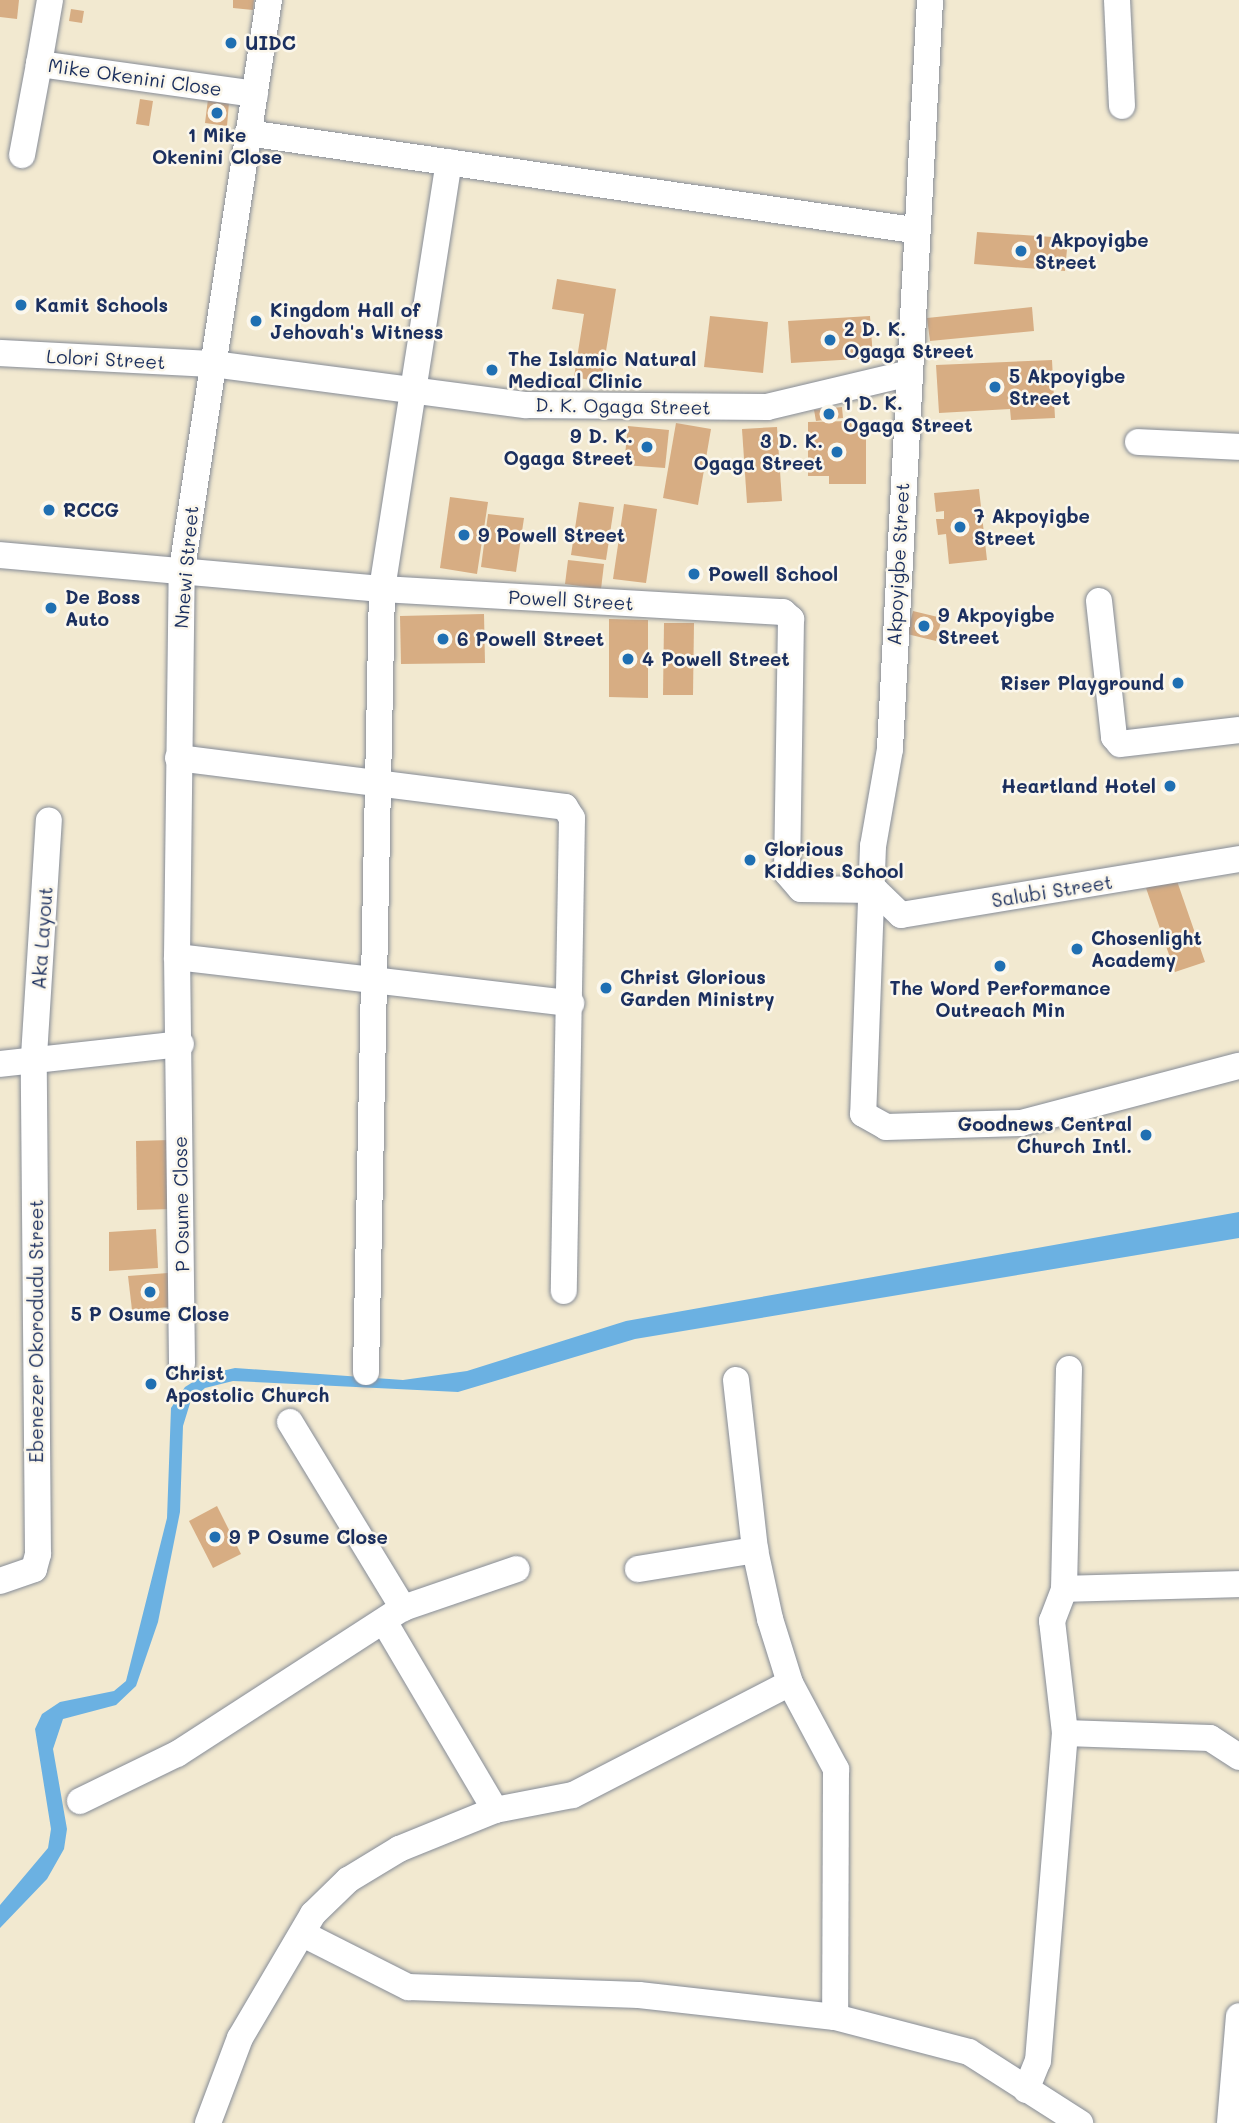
<!DOCTYPE html>
<html>
<head>
<meta charset="utf-8">
<style>
  body { margin:0 }
  #map { position:relative; width:1239px; height:2123px; overflow:hidden; background:#f2e9d0; font-family:Mali,sans-serif }
  div>[style] { position:absolute }
  [style*='--x'] { left:calc(var(--x)*1px); top:calc(var(--y)*1px); width:calc(var(--w)*1px); rotate:calc(var(--a)*1deg) }
  .water>* { inset:0; background:#6bb1e2 }
  .building>* { inset:0; background:#d7ad83 }
  .roads { filter:drop-shadow(0 0 2px #868c97) drop-shadow(0 0 2px #868c97) }
  .minor>* { height:26px; margin:-13px; padding:0 13px; transform-origin:13px; border-radius:13px; background:#fff }
  .dots>* { width:19px; height:19px; translate:-50% -50%; box-sizing:border-box; border:4px solid #fbf7ec; border-radius:50% }
  span { translate:-50% -50%; white-space:nowrap; text-align:center; line-height:1.15; -webkit-text-stroke:5px #fbf7ec; paint-order:stroke }
  .poi-label { font-size:19px; color:#1b2f5e; font-weight:700 }
  .left { translate:0 -50%; text-align:left }
  .right { translate:-100% -50%; text-align:right }
  .street-label { font-size:19px; color:#1b2f5e }
</style>
</head>
<body>
<div id="map">
  <div class="water">
    <i style="clip-path:polygon(1239px 1212px,1239px 1238px,635px 1339px,458px 1392px,233px 1381px,205px 1388px,191px 1400px,183px 1426px,180px 1512px,158px 1622px,136px 1686px,116px 1705px,63px 1719px,53px 1749px,67px 1829px,64px 1849px,47px 1879px,0 1928px,0 1905px,48px 1848px,51px 1829px,35px 1729px,42px 1714px,60px 1702px,114px 1691px,126px 1681px,167px 1518px,171px 1408px,185px 1387px,204px 1375px,235px 1368px,403px 1380px,467px 1371px,626px 1321px)"></i>
  </div>
  <div class="building">
    <i style="clip-path:polygon(0 0,19px 0,17px 19px,0 17px)"></i>
    <i style="clip-path:polygon(233px 0,254px 0,253px 10px,233px 8px)"></i>
    <i style="clip-path:polygon(71px 9px,84px 11px,82px 23px,69px 21px)"></i>
    <i style="clip-path:polygon(140px 99px,153px 101px,149px 126px,136px 124px)"></i>
    <i style="clip-path:polygon(208px 99px,229px 102px,227px 126px,205px 123px)"></i>
    <i style="clip-path:polygon(977px 232px,1068px 238px,1065px 271px,974px 264px)"></i>
    <i style="clip-path:polygon(557px 279px,616px 289px,601px 382px,574px 377px,584px 314px,552px 309px)"></i>
    <i style="clip-path:polygon(1032px 307px,1034px 331px,930px 341px,927px 318px)"></i>
    <i style="clip-path:polygon(710px 316px,768px 322px,763px 373px,704px 367px)"></i>
    <i style="clip-path:polygon(870px 316px,873px 358px,791px 363px,788px 321px)"></i>
    <i style="clip-path:polygon(1052px 360px,1055px 418px,1011px 420px,1010px 409px,939px 413px,936px 365px)"></i>
    <i style="clip-path:polygon(842px 407px,843px 418px,816px 421px,814px 410px)"></i>
    <i style="clip-path:polygon(851px 421px,852px 428px,866px 428px,866px 484px,829px 484px,829px 476px,808px 476px,808px 422px)"></i>
    <i style="clip-path:polygon(676px 423px,711px 429px,698px 505px,663px 498px)"></i>
    <i style="clip-path:polygon(628px 426px,669px 430px,665px 468px,624px 465px)"></i>
    <i style="clip-path:polygon(777px 427px,782px 501px,747px 503px,742px 429px)"></i>
    <i style="clip-path:polygon(979px 489px,987px 560px,949px 564px,946px 534px,938px 535px,936px 519px,944px 519px,944px 511px,936px 512px,934px 493px)"></i>
    <i style="clip-path:polygon(450px 497px,488px 502px,477px 574px,440px 568px)"></i>
    <i style="clip-path:polygon(579px 502px,614px 507px,606px 560px,571px 555px)"></i>
    <i style="clip-path:polygon(624px 504px,657px 509px,646px 583px,613px 579px)"></i>
    <i style="clip-path:polygon(488px 514px,524px 518px,516px 572px,481px 567px)"></i>
    <i style="clip-path:polygon(568px 560px,604px 564px,601px 589px,565px 584px)"></i>
    <i style="clip-path:polygon(913px 611px,942px 618px,936px 641px,907px 634px)"></i>
    <i style="clip-path:polygon(484px 614px,485px 663px,401px 664px,400px 616px)"></i>
    <i style="clip-path:polygon(609px 619px,648px 620px,648px 698px,609px 697px)"></i>
    <i style="clip-path:polygon(664px 623px,694px 623px,693px 695px,663px 695px)"></i>
    <i style="clip-path:polygon(1176px 878px,1205px 962px,1175px 972px,1146px 888px)"></i>
    <i style="clip-path:polygon(170px 1140px,172px 1209px,137px 1210px,136px 1141px)"></i>
    <i style="clip-path:polygon(156px 1229px,158px 1268px,109px 1271px,109px 1232px)"></i>
    <i style="clip-path:polygon(168px 1273px,171px 1307px,132px 1310px,128px 1276px)"></i>
    <i style="clip-path:polygon(217px 1506px,241px 1554px,213px 1568px,189px 1521px)"></i>
  </div>
  <div class="roads">
    <div class="minor">
      <i style="--x:50;--y:0;--w:65;--a:99.8"></i>
      <i style="--x:39;--y:64;--w:218;--a:7.9"></i>
      <i style="--x:930;--y:0;--w:750;--a:93.06"></i>
      <i style="--x:890;--y:749;--w:98;--a:99.9"></i>
      <i style="--x:873;--y:846;--w:268;--a:92.1"></i>
      <i style="--x:863;--y:1114;--w:26;--a:29"></i>
      <i style="--x:886;--y:1127;--w:135;--a:-1.7"></i>
      <i style="--x:1021;--y:1123;--w:225;--a:-14.7"></i>
      <i style="--x:1117;--y:0;--w:106;--a:87.3"></i>
      <i style="--x:248;--y:133;--w:672;--a:8.3"></i>
      <i style="--x:22;--y:155;--w:93;--a:-79.4"></i>
      <i style="--x:0;--y:353;--w:213;--a:3"></i>
      <i style="--x:213;--y:364;--w:316;--a:7.5"></i>
      <i style="--x:526;--y:405;--w:241;--a:0.5"></i>
      <i style="--x:767;--y:407;--w:143;--a:-13.4"></i>
      <i style="--x:1138;--y:442;--w:101;--a:2.8"></i>
      <i style="--x:0;--y:555;--w:384;--a:5.1"></i>
      <i style="--x:382;--y:589;--w:402;--a:3.3"></i>
      <i style="--x:783;--y:612;--w:11;--a:41"></i>
      <i style="--x:791;--y:619;--w:254;--a:90.9"></i>
      <i style="--x:787;--y:873;--w:21;--a:49"></i>
      <i style="--x:801;--y:889;--w:74;--a:0.8"></i>
      <i style="--x:875;--y:890;--w:36;--a:44"></i>
      <i style="--x:901;--y:915;--w:343;--a:-9.4"></i>
      <i style="--x:1099;--y:601;--w:137;--a:83.7"></i>
      <i style="--x:1114;--y:737;--w:9;--a:49"></i>
      <i style="--x:1120;--y:744;--w:120;--a:-6.7"></i>
      <i style="--x:178;--y:758;--w:390;--a:7.2"></i>
      <i style="--x:565;--y:807;--w:13;--a:58"></i>
      <i style="--x:572;--y:818;--w:473;--a:91"></i>
      <i style="--x:177;--y:957;--w:397;--a:6.7"></i>
      <i style="--x:0;--y:1064;--w:182;--a:-6.3"></i>
      <i style="--x:182;--y:1363;--w:406;--a:-90.7"></i>
      <i style="--x:177;--y:957;--w:388;--a:-89.3"></i>
      <i style="--x:182;--y:569;--w:576;--a:-81.31"></i>
      <i style="--x:366;--y:1372;--w:783;--a:-88.83"></i>
      <i style="--x:382;--y:589;--w:432;--a:-81.1"></i>
      <i style="--x:736;--y:1380;--w:171;--a:83.6"></i>
      <i style="--x:755;--y:1550;--w:71;--a:77.7"></i>
      <i style="--x:770;--y:1619;--w:67;--a:72.6"></i>
      <i style="--x:790;--y:1683;--w:98;--a:61.9"></i>
      <i style="--x:836;--y:1769;--w:248;--a:90.2"></i>
      <i style="--x:290;--y:1422;--w:218;--a:58.7"></i>
      <i style="--x:638;--y:1569;--w:119;--a:-9.2"></i>
      <i style="--x:0;--y:1581;--w:36;--a:-19"></i>
      <i style="--x:34;--y:1569;--w:16;--a:-75"></i>
      <i style="--x:38;--y:1554;--w:498;--a:-90.5"></i>
      <i style="--x:34;--y:1056;--w:236;--a:-86.4"></i>
      <i style="--x:1064;--y:1589;--w:175;--a:-1.6"></i>
      <i style="--x:385;--y:1623;--w:217;--a:59.5"></i>
      <i style="--x:1065;--y:1733;--w:145;--a:2"></i>
      <i style="--x:1210;--y:1738;--w:35;--a:33"></i>
      <i style="--x:80;--y:1801;--w:108;--a:-25.9"></i>
      <i style="--x:177;--y:1754;--w:269;--a:-32.9"></i>
      <i style="--x:403;--y:1608;--w:120;--a:-18.9"></i>
      <i style="--x:303;--y:1934;--w:118;--a:26.8"></i>
      <i style="--x:408;--y:1987;--w:231;--a:2"></i>
      <i style="--x:639;--y:1995;--w:197;--a:6.4"></i>
      <i style="--x:835;--y:2017;--w:138;--a:14.6"></i>
      <i style="--x:969;--y:2052;--w:132;--a:32.6"></i>
      <i style="--x:1026;--y:2090;--w:31;--a:-68"></i>
      <i style="--x:1038;--y:2061;--w:329;--a:-85.3"></i>
      <i style="--x:1065;--y:1733;--w:113;--a:-96.6"></i>
      <i style="--x:1052;--y:1621;--w:34;--a:-69"></i>
      <i style="--x:1064;--y:1589;--w:220;--a:-88.7"></i>
      <i style="--x:208;--y:2123;--w:91;--a:-69.4"></i>
      <i style="--x:240;--y:2038;--w:144;--a:-59.5"></i>
      <i style="--x:313;--y:1914;--w:49;--a:-44.2"></i>
      <i style="--x:348;--y:1880;--w:60;--a:-31.3"></i>
      <i style="--x:399;--y:1849;--w:104;--a:-22.1"></i>
      <i style="--x:495;--y:1810;--w:79;--a:-10.9"></i>
      <i style="--x:573;--y:1795;--w:244;--a:-27.3"></i>
      <i style="--x:1230;--y:2123;--w:107;--a:-85.2"></i>
    </div>
  </div>
  <div class="dots">
    <i style="left:231px;top:43px;background:#1f6fb2"></i>
    <i style="left:217px;top:113px;background:#1f6fb2"></i>
    <i style="left:1021px;top:251px;background:#1f6fb2"></i>
    <i style="left:21px;top:305px;background:#1f6fb2"></i>
    <i style="left:256px;top:321px;background:#1f6fb2"></i>
    <i style="left:830px;top:340px;background:#1f6fb2"></i>
    <i style="left:492px;top:370px;background:#1f6fb2"></i>
    <i style="left:995px;top:387px;background:#1f6fb2"></i>
    <i style="left:829px;top:414px;background:#1f6fb2"></i>
    <i style="left:647px;top:447px;background:#1f6fb2"></i>
    <i style="left:837px;top:452px;background:#1f6fb2"></i>
    <i style="left:49px;top:510px;background:#1f6fb2"></i>
    <i style="left:960px;top:527px;background:#1f6fb2"></i>
    <i style="left:464px;top:535px;background:#1f6fb2"></i>
    <i style="left:694px;top:574px;background:#1f6fb2"></i>
    <i style="left:51px;top:608px;background:#1f6fb2"></i>
    <i style="left:924px;top:626px;background:#1f6fb2"></i>
    <i style="left:443px;top:639px;background:#1f6fb2"></i>
    <i style="left:628px;top:659px;background:#1f6fb2"></i>
    <i style="left:1178px;top:683px;background:#1f6fb2"></i>
    <i style="left:1170px;top:786px;background:#1f6fb2"></i>
    <i style="left:750px;top:860px;background:#1f6fb2"></i>
    <i style="left:1077px;top:949px;background:#1f6fb2"></i>
    <i style="left:1000px;top:966px;background:#1f6fb2"></i>
    <i style="left:606px;top:988px;background:#1f6fb2"></i>
    <i style="left:1146px;top:1135px;background:#1f6fb2"></i>
    <i style="left:150px;top:1292px;background:#1f6fb2"></i>
    <i style="left:151px;top:1384px;background:#1f6fb2"></i>
    <i style="left:215px;top:1537px;background:#1f6fb2"></i>
  </div>
  <div class="poi-label">
    <span class="left" style="left:245px;top:43px">UIDC</span>
    <span style="left:217px;top:146px">1 Mike<br>Okenini Close</span>
    <span class="left" style="left:1035px;top:251px">1 Akpoyigbe<br>Street</span>
    <span class="left" style="left:35px;top:305px">Kamit Schools</span>
    <span class="left" style="left:270px;top:321px">Kingdom Hall of<br>Jehovah's Witness</span>
    <span class="left" style="left:844px;top:340px">2 D. K.<br>Ogaga Street</span>
    <span class="left" style="left:508px;top:370px">The Islamic Natural<br>Medical Clinic</span>
    <span class="left" style="left:1009px;top:387px">5 Akpoyigbe<br>Street</span>
    <span class="left" style="left:843px;top:414px">1 D. K.<br>Ogaga Street</span>
    <span class="right" style="left:633px;top:447px">9 D. K.<br>Ogaga Street</span>
    <span class="right" style="left:823px;top:452px">3 D. K.<br>Ogaga Street</span>
    <span class="left" style="left:63px;top:510px">RCCG</span>
    <span class="left" style="left:974px;top:527px">7 Akpoyigbe<br>Street</span>
    <span class="left" style="left:478px;top:535px">9 Powell Street</span>
    <span class="left" style="left:708px;top:574px">Powell School</span>
    <span class="left" style="left:65px;top:608px">De Boss<br>Auto</span>
    <span class="left" style="left:938px;top:626px">9 Akpoyigbe<br>Street</span>
    <span class="left" style="left:457px;top:639px">6 Powell Street</span>
    <span class="left" style="left:642px;top:659px">4 Powell Street</span>
    <span class="right" style="left:1164px;top:683px">Riser Playground</span>
    <span class="right" style="left:1156px;top:786px">Heartland Hotel</span>
    <span class="left" style="left:764px;top:860px">Glorious<br>Kiddies School</span>
    <span class="left" style="left:1091px;top:949px">Chosenlight<br>Academy</span>
    <span class="left" style="left:620px;top:988px">Christ Glorious<br>Garden Ministry</span>
    <span style="left:1000px;top:999px">The Word Performance<br>Outreach Min</span>
    <span class="right" style="left:1132px;top:1135px">Goodnews Central<br>Church Intl.</span>
    <span style="left:150px;top:1314px">5 P Osume Close</span>
    <span class="left" style="left:165px;top:1384px">Christ<br>Apostolic Church</span>
    <span class="left" style="left:229px;top:1537px">9 P Osume Close</span>
  </div>
  <div class="street-label">
    <span style="left:135px;top:77px;rotate:8deg">Mike Okenini Close</span>
    <span style="left:106px;top:359px;rotate:3deg">Lolori Street</span>
    <span style="left:623px;top:406px;rotate:1deg">D. K. Ogaga Street</span>
    <span style="left:898px;top:564px;rotate:-87deg">Akpoyigbe Street</span>
    <span style="left:186px;top:567px;rotate:-85deg">Nnewi Street</span>
    <span style="left:571px;top:600px;rotate:3deg">Powell Street</span>
    <span style="left:1052px;top:891px;rotate:-9deg">Salubi Street</span>
    <span style="left:42px;top:938px;rotate:-86deg">Aka Layout</span>
    <span style="left:181px;top:1204px;rotate:-91deg">P Osume Close</span>
    <span style="left:36px;top:1331px;rotate:-90deg">Ebenezer Okorodudu Street</span>
  </div>
</div>
</body>
</html>
